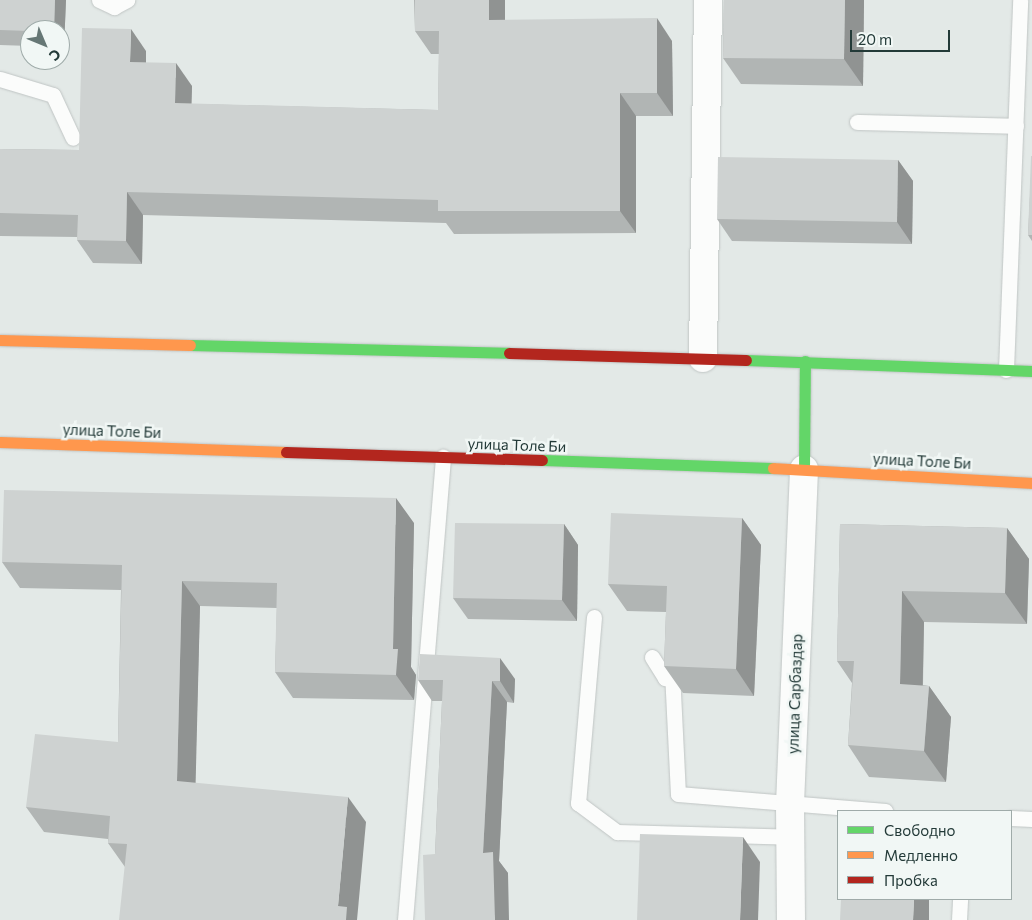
<!DOCTYPE html>
<html>
<head>
<meta charset="utf-8">
<style>
  body { margin:0 }
  #map { position:relative; width:1032px; height:920px; overflow:hidden; background:#e3e9e7; font-family:Commissioner,sans-serif }
  div>[style] { position:absolute }
  [style*='--x'] { left:calc(var(--x)*1px); top:calc(var(--y)*1px); width:calc(var(--w)*1px); rotate:calc(var(--a)*1deg) }
  .roads { filter:drop-shadow(0 0 1px #c0c5c4) drop-shadow(0 0 1px #c0c5c4) }
  .lane>* { height:15px; margin:-7.5px; padding:0 7.5px; transform-origin:7.5px; border-radius:7.5px; background:#fbfcfb }
  .street>* { height:28px; margin:-14px; padding:0 14px; transform-origin:14px; border-radius:14px; background:#fbfcfb }
  .fast>* { height:11px; margin:-5.5px; padding:0 5.5px; transform-origin:5.5px; border-radius:5.5px; background:#63d668 }
  .slow>* { height:11px; margin:-5.5px; padding:0 5.5px; transform-origin:5.5px; border-radius:5.5px; background:#ff974d }
  .jam>* { height:11px; margin:-5.5px; padding:0 5.5px; transform-origin:5.5px; border-radius:5.5px; background:#b3261e }
  .wall>* { inset:0; background:#b1b5b4 }
  .shaded-wall>* { inset:0; background:#909392 }
  .building>* { inset:0; background:#ced2d1 }
  span { translate:-50% -50%; white-space:nowrap; text-align:center; line-height:1.15; -webkit-text-stroke:5px #f1f7f5; paint-order:stroke }
  .street-label { font-size:15px; color:#233a38 }
  .legend { position:absolute; left:837px; top:810px; width:175px; height:90px; box-sizing:border-box; background:#f1f7f5; border:1px solid #9faba9; margin:0; padding:6px 9px; list-style:none; font-size:15px; color:#233a38 }
  .legend li { display:flex; align-items:center; gap:10px; height:25px }
  .legend b { width:25px; border:1px solid #9faba9 }
  .north { position:absolute; left:20px; top:20px; width:50px; height:50px; box-sizing:border-box; background:#f1f7f5; border:1px solid #9faba9; border-radius:50%; rotate:135deg; font-size:14px; font-weight:700; line-height:20px; text-align:center; color:#233a38 }
  .north::after { content:''; display:block; margin:auto; width:18px; height:22px; background:#667775; clip-path:polygon(50% 0,100% 100%,50% 72%,0 100%) }
  .scale { position:absolute; left:850px; top:30px; width:100px; height:22px; box-sizing:border-box; border:2px solid #233a38; border-top:0; padding-left:6px; font-size:15px; line-height:18px; white-space:nowrap; color:#233a38; -webkit-text-stroke:4px #f1f7f5; paint-order:stroke }
</style>
</head>
<body>
<div id="map">
  <div class="roads">
    <div class="lane">
      <i style="--x:99;--y:0;--w:17;--a:25"></i>
      <i style="--x:114;--y:7;--w:15;--a:-28"></i>
      <i style="--x:0;--y:79;--w:55;--a:16.8"></i>
      <i style="--x:53;--y:95;--w:47;--a:65.1"></i>
      <i style="--x:857;--y:122;--w:159;--a:1.4"></i>
      <i style="--x:1006;--y:370;--w:370;--a:-87.8"></i>
      <i style="--x:594;--y:617;--w:187;--a:94.9"></i>
      <i style="--x:578;--y:803;--w:49;--a:36.6"></i>
      <i style="--x:617;--y:832;--w:174;--a:1.6"></i>
      <i style="--x:652;--y:657;--w:25;--a:58"></i>
      <i style="--x:665;--y:678;--w:9;--a:-41"></i>
      <i style="--x:672;--y:672;--w:122;--a:87.2"></i>
      <i style="--x:678;--y:794;--w:208;--a:4.7"></i>
      <i style="--x:1011;--y:818;--w:21;--a:3"></i>
      <i style="--x:405;--y:920;--w:465;--a:-85.3"></i>
      <i style="--x:959;--y:920;--w:21;--a:-87"></i>
    </div>
    <div class="street">
      <i style="--x:703;--y:358;--w:358;--a:-89.2"></i>
      <i style="--x:791;--y:920;--w:116;--a:-90.5"></i>
      <i style="--x:790;--y:804;--w:335;--a:-87.6"></i>
    </div>
    <div class="fast">
      <i style="--x:190;--y:345;--w:319;--a:1.4"></i>
      <i style="--x:746;--y:360;--w:286;--a:2.2"></i>
      <i style="--x:542;--y:460;--w:231;--a:2"></i>
      <i style="--x:804;--y:469;--w:108;--a:-89.5"></i>
    </div>
    <div class="slow">
      <i style="--x:0;--y:340;--w:190;--a:1.5"></i>
      <i style="--x:0;--y:442;--w:286;--a:2"></i>
      <i style="--x:773;--y:468;--w:259;--a:3.3"></i>
    </div>
    <div class="jam">
      <i style="--x:509;--y:353;--w:237;--a:1.7"></i>
      <i style="--x:286;--y:452;--w:256;--a:1.8"></i>
    </div>
  </div>
  <div class="wall">
    <i style="clip-path:polygon(0 0,66px 0,64px 47px,60px 47px,60px 30px,30px 30px,30px 46px,0 45px)"></i>
    <i style="clip-path:polygon(414px 0,505px 0,505px 20px,672px 41px,673px 116px,636px 116px,636px 233px,454px 234px,446px 223px,143px 215px,142px 264px,93px 263px,77px 240px,77px 237px,0 236px,0 149px,79px 150px,146px 51px,146px 63px,192px 86px,191px 104px,438px 110px,439px 54px,431px 54px,415px 31px)"></i>
    <i style="clip-path:polygon(724px 0,864px 0,863px 86px,741px 84px,723px 58px)"></i>
    <i style="clip-path:polygon(1032px 156px,1032px 241px,1028px 235px)"></i>
    <i style="clip-path:polygon(898px 160px,913px 181px,912px 244px,732px 241px,717px 219px)"></i>
    <i style="clip-path:polygon(742px 518px,761px 545px,754px 696px,683px 693px,664px 666px,666px 612px,627px 611px,608px 584px)"></i>
    <i style="clip-path:polygon(414px 523px,411px 667px,416px 675px,414px 700px,293px 698px,275px 672px,277px 608px,200px 606px,195px 783px,366px 822px,125px 867px,108px 843px,108px 839px,44px 832px,26px 807px,118px 742px,121px 590px,20px 588px,2px 562px)"></i>
    <i style="clip-path:polygon(564px 524px,578px 545px,577px 621px,468px 619px,453px 598px)"></i>
    <i style="clip-path:polygon(840px 524px,1007px 528px,1029px 559px,1027px 624px,924px 622px,923px 685px,929px 686px,951px 717px,946px 782px,869px 777px,848px 745px,852px 683px,837px 661px)"></i>
    <i style="clip-path:polygon(515px 679px,514px 703px,507px 702px,499px 861px,508px 873px,435px 854px,442px 701px,432px 701px,418px 680px)"></i>
  </div>
  <div class="shaded-wall">
    <i style="clip-path:polygon(55px 0,66px 0,64px 47px,60px 41px,60px 30px,54px 30px)"></i>
    <i style="clip-path:polygon(489px 0,505px 0,505px 43px,489px 20px)"></i>
    <i style="clip-path:polygon(845px 0,864px 0,863px 86px,844px 59px)"></i>
    <i style="clip-path:polygon(657px 18px,672px 41px,673px 116px,657px 93px)"></i>
    <i style="clip-path:polygon(131px 29px,146px 51px,146px 85px,130px 62px)"></i>
    <i style="clip-path:polygon(176px 63px,192px 86px,191px 126px,175px 103px)"></i>
    <i style="clip-path:polygon(620px 93px,636px 116px,636px 233px,620px 211px)"></i>
    <i style="clip-path:polygon(898px 160px,913px 181px,912px 244px,897px 222px)"></i>
    <i style="clip-path:polygon(127px 192px,143px 215px,142px 264px,126px 241px)"></i>
    <i style="clip-path:polygon(396px 498px,414px 523px,411px 667px,416px 675px,414px 700px,396px 675px,393px 649px)"></i>
    <i style="clip-path:polygon(742px 518px,761px 545px,754px 696px,736px 669px)"></i>
    <i style="clip-path:polygon(564px 524px,578px 545px,577px 621px,562px 600px)"></i>
    <i style="clip-path:polygon(1007px 528px,1029px 559px,1027px 624px,1005px 593px)"></i>
    <i style="clip-path:polygon(182px 581px,200px 606px,195px 807px,177px 781px)"></i>
    <i style="clip-path:polygon(902px 591px,924px 622px,922px 715px,900px 684px)"></i>
    <i style="clip-path:polygon(500px 658px,515px 679px,514px 703px,500px 681px)"></i>
    <i style="clip-path:polygon(492px 681px,507px 702px,499px 861px,508px 873px,509px 920px,495px 920px,483px 853px)"></i>
    <i style="clip-path:polygon(929px 686px,951px 717px,946px 782px,924px 751px)"></i>
    <i style="clip-path:polygon(348px 797px,366px 822px,357px 920px,346px 920px,338px 906px)"></i>
    <i style="clip-path:polygon(743px 837px,760px 862px,758px 920px,740px 920px)"></i>
    <i style="clip-path:polygon(914px 899px,929px 899px,929px 920px,913px 920px)"></i>
  </div>
  <div class="building">
    <i style="clip-path:polygon(0 0,55px 0,54px 30px,30px 30px,30px 31px,0 30px)"></i>
    <i style="clip-path:polygon(415px 0,489px 0,489px 20px,657px 18px,657px 93px,620px 93px,620px 211px,438px 211px,438px 200px,127px 192px,126px 241px,77px 240px,78px 215px,0 213px,0 149px,79px 150px,82px 28px,131px 29px,130px 62px,176px 63px,175px 103px,438px 110px,439px 31px,415px 31px)"></i>
    <i style="clip-path:polygon(724px 0,845px 0,844px 59px,723px 58px)"></i>
    <i style="clip-path:polygon(1031px 156px,1032px 156px,1032px 235px,1028px 235px)"></i>
    <i style="clip-path:polygon(718px 157px,898px 160px,897px 222px,717px 219px)"></i>
    <i style="clip-path:polygon(4px 490px,396px 498px,393px 649px,398px 649px,396px 675px,275px 672px,277px 583px,182px 581px,177px 781px,348px 797px,338px 906px,347px 907px,346px 920px,119px 920px,127px 844px,108px 843px,110px 816px,26px 807px,35px 734px,118px 742px,122px 565px,2px 562px)"></i>
    <i style="clip-path:polygon(611px 513px,742px 518px,736px 669px,664px 666px,667px 586px,608px 584px)"></i>
    <i style="clip-path:polygon(455px 523px,564px 524px,562px 600px,453px 598px)"></i>
    <i style="clip-path:polygon(840px 524px,1007px 528px,1005px 593px,902px 591px,900px 684px,929px 686px,924px 751px,848px 745px,854px 661px,837px 661px)"></i>
    <i style="clip-path:polygon(420px 654px,500px 658px,500px 681px,492px 681px,483px 853px,493px 852px,495px 920px,425px 920px,423px 855px,435px 854px,443px 680px,418px 680px)"></i>
    <i style="clip-path:polygon(640px 834px,743px 837px,740px 920px,637px 920px)"></i>
    <i style="clip-path:polygon(841px 899px,914px 899px,913px 920px,840px 920px)"></i>
  </div>
  <div class="street-label">
    <span style="left:112px;top:431px;rotate:2deg">улица Толе Би</span>
    <span style="left:517px;top:445px;rotate:2deg">улица Толе Би</span>
    <span style="left:922px;top:461px;rotate:3deg">улица Толе Би</span>
    <span style="left:795px;top:694px;rotate:-88deg">улица Сарбаздар</span>
  </div>
  <ul class="legend">
  <li><b style="height:6px;background:#63d668"></b>Свободно</li>
  <li><b style="height:6px;background:#ff974d"></b>Медленно</li>
  <li><b style="height:6px;background:#b3261e"></b>Пробка</li>
  </ul>
  <div class="north">С</div>
  <div class="scale">20 m</div>
</div>
</body>
</html>
